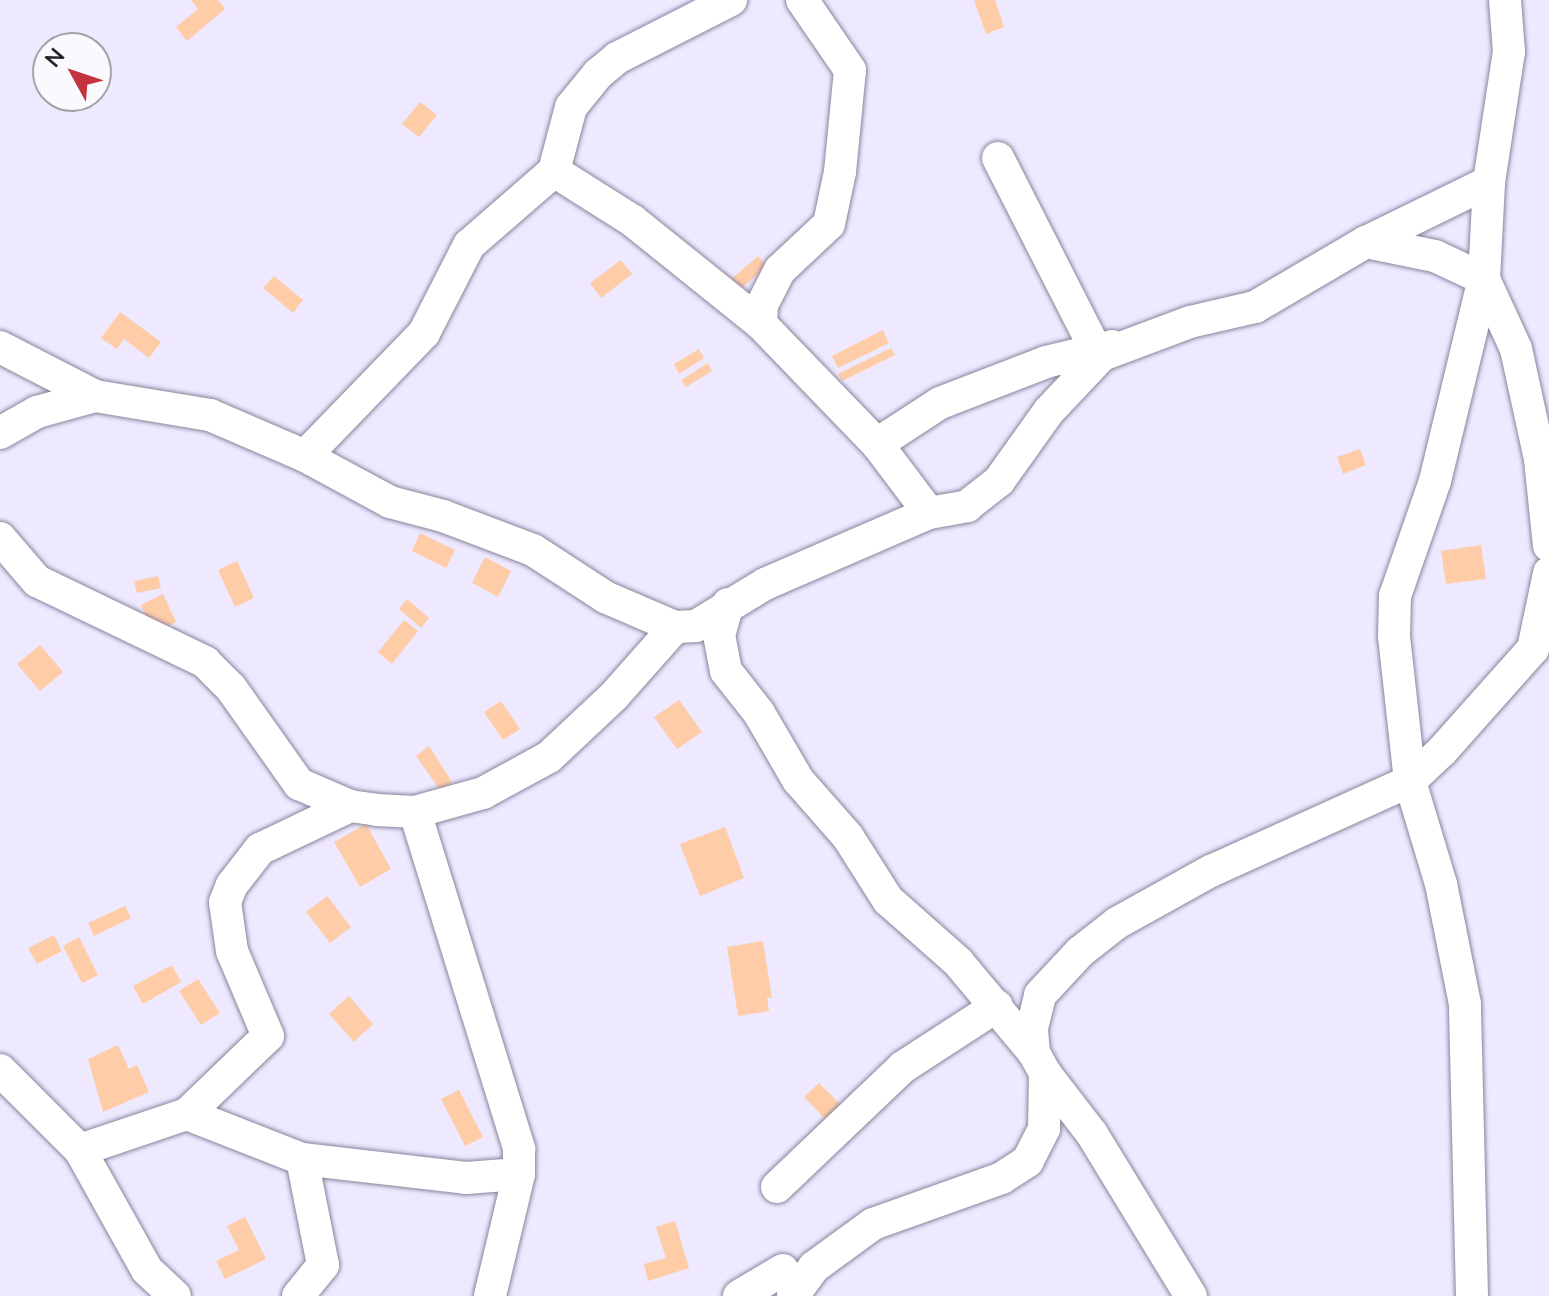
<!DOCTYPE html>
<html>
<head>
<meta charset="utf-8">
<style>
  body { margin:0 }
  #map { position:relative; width:1549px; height:1296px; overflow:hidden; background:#eee9ff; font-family:"Nunito Sans",sans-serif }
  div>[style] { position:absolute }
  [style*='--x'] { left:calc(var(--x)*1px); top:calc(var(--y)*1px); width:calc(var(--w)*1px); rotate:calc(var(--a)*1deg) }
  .building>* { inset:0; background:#ffcca8 }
  .roads { filter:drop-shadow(0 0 2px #8a839c) drop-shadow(0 0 2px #8a839c) }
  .minor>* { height:32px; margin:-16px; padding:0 16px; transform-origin:16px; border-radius:16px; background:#fff }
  span { translate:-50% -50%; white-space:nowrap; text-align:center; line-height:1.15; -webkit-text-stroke:7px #faf9fe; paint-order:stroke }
  .north { position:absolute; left:32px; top:32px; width:80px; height:80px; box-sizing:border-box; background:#faf9fe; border:2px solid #a4a3aa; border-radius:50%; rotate:310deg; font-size:22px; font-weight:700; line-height:32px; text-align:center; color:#24212b }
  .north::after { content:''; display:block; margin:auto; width:28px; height:36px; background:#c4343f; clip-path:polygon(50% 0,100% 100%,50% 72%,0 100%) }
</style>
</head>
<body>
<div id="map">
  <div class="building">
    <i style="clip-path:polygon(191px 0,218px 0,225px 9px,187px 41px,176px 27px,198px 9px)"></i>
    <i style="clip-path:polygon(974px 0,995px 0,1004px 27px,986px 34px)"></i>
    <i style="clip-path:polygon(420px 102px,437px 115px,419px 137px,402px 124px)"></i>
    <i style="clip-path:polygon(758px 256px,767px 266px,737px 292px,728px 282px)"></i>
    <i style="clip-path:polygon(621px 260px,632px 274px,601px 298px,590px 283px)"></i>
    <i style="clip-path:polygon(274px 276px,303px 300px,293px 313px,263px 288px)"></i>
    <i style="clip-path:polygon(120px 312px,161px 342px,149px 358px,124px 339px,117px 349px,101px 338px)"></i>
    <i style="clip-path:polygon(883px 330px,889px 343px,838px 368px,832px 356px)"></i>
    <i style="clip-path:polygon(891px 348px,895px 355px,842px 381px,838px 374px)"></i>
    <i style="clip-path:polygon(699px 349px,704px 358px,679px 374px,674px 364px)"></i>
    <i style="clip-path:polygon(708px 363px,712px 371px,686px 387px,681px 380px)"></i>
    <i style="clip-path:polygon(1360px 449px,1366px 465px,1343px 474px,1337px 457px)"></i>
    <i style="clip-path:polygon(420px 533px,455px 550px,446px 568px,412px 551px)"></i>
    <i style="clip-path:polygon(1481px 545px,1486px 579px,1446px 584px,1441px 551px)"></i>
    <i style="clip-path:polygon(485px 557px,511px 571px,498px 597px,472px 583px)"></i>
    <i style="clip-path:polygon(237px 561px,254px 598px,235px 607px,218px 570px)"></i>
    <i style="clip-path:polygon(158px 576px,161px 588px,137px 593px,134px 581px)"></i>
    <i style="clip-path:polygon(163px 594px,176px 622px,154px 633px,141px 605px)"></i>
    <i style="clip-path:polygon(407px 599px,429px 618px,421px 628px,399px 609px)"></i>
    <i style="clip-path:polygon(404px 620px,418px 631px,392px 664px,378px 652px)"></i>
    <i style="clip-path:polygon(40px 645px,63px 672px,40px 691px,17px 664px)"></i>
    <i style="clip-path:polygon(679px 700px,702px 732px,677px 749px,654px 717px)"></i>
    <i style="clip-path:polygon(501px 701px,520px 729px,503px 740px,484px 712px)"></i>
    <i style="clip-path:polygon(429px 746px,452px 782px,440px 790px,416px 756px)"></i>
    <i style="clip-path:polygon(366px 824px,391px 869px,360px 887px,334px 842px)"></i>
    <i style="clip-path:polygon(725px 827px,744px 878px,700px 896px,680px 844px)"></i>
    <i style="clip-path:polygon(327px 896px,351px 927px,330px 943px,306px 912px)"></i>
    <i style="clip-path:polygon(125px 906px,131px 918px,94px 936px,88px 923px)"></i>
    <i style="clip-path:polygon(54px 935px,62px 951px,37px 964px,28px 948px)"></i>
    <i style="clip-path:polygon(79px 937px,98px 975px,82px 983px,63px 946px)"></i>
    <i style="clip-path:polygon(763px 941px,772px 998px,767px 998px,769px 1011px,738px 1016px,727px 947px)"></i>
    <i style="clip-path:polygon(172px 965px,181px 982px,143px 1004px,133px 986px)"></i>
    <i style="clip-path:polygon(198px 979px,220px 1013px,201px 1025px,179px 991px)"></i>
    <i style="clip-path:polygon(349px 996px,373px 1024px,354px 1042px,329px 1014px)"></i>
    <i style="clip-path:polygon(118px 1045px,129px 1069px,137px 1065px,149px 1092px,103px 1112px,88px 1059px)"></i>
    <i style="clip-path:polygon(819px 1083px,843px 1107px,828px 1122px,804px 1097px)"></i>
    <i style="clip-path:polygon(459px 1090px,483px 1137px,465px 1146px,441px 1099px)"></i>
    <i style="clip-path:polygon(245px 1217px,266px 1259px,225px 1279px,216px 1261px,239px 1250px,227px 1226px)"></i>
    <i style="clip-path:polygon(675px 1221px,689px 1268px,648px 1281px,644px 1264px,666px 1258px,656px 1227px)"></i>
  </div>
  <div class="roads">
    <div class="minor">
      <i style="--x:998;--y:158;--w:216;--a:63"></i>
      <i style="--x:554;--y:171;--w:93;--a:32.3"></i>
      <i style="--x:633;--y:221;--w:164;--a:38.8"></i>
      <i style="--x:761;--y:324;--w:167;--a:46"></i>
      <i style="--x:877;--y:444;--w:86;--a:53"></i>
      <i style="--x:1366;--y:242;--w:70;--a:11.5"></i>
      <i style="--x:1435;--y:256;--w:54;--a:25.1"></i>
      <i style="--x:1484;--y:279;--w:77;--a:65.4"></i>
      <i style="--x:1516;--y:349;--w:113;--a:77.7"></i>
      <i style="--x:1540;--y:459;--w:87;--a:84.1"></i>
      <i style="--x:761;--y:324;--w:19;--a:-87"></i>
      <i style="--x:762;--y:305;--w:39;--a:-63"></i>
      <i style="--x:780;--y:270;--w:67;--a:-43.2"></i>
      <i style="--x:829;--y:224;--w:53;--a:-78.1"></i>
      <i style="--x:840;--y:172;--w:102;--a:-84.4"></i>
      <i style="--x:850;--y:70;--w:85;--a:-124.4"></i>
      <i style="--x:0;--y:347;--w:107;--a:27.3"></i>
      <i style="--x:0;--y:433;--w:43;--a:-29.6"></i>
      <i style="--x:37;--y:412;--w:60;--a:-15.4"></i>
      <i style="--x:95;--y:396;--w:117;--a:9.4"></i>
      <i style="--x:210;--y:415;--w:103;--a:23.3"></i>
      <i style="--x:305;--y:456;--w:97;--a:28.4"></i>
      <i style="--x:390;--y:502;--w:55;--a:14.8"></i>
      <i style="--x:443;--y:516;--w:96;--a:20.7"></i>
      <i style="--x:533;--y:550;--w:86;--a:33.1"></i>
      <i style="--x:605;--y:597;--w:76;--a:23.2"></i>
      <i style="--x:675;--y:627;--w:21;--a:-3"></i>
      <i style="--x:696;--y:626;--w:81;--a:-31.3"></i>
      <i style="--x:765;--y:584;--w:179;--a:-23.4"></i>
      <i style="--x:929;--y:513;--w:39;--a:-10"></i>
      <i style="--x:967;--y:506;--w:41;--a:-38"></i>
      <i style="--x:999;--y:481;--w:86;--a:-54.5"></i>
      <i style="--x:1049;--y:411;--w:77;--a:-46.6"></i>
      <i style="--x:1102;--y:355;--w:94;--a:-20.6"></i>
      <i style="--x:1190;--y:322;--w:67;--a:-13"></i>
      <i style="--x:1255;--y:307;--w:129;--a:-30.4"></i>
      <i style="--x:1366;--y:242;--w:137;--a:-26"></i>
      <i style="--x:877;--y:444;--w:75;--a:-33.1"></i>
      <i style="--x:940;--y:403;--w:114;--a:-21.1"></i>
      <i style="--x:1046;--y:362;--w:68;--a:-13.6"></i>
      <i style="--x:305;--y:456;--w:171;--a:-45.9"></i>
      <i style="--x:424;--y:333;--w:99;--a:-62.9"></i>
      <i style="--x:469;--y:245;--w:113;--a:-41"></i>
      <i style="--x:554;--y:171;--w:66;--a:-75.1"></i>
      <i style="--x:571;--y:107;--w:43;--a:-50.7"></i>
      <i style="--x:598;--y:74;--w:25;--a:-40"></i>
      <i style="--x:617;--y:58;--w:128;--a:-27"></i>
      <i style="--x:0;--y:538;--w:57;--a:49.3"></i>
      <i style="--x:37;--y:581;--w:187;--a:25.7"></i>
      <i style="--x:205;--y:662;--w:37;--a:45"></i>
      <i style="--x:231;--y:688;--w:118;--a:54.7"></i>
      <i style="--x:299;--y:784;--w:56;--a:23.3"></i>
      <i style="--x:350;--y:806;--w:27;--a:8"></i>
      <i style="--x:377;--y:810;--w:38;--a:3"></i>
      <i style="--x:415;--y:812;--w:71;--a:-15.6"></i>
      <i style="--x:483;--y:793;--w:75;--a:-28.6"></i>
      <i style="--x:549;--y:757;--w:89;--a:-43.2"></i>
      <i style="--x:614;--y:696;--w:92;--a:-48.5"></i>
      <i style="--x:728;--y:604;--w:32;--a:106"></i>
      <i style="--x:719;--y:635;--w:37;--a:79"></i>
      <i style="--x:726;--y:671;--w:53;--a:51.8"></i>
      <i style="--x:759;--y:713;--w:78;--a:59.8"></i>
      <i style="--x:798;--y:780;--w:76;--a:48.7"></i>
      <i style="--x:848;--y:837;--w:75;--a:57.6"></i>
      <i style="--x:888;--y:900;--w:94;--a:41.5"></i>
      <i style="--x:958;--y:962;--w:119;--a:50.1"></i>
      <i style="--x:1034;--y:1053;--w:23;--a:61"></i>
      <i style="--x:1045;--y:1073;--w:56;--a:91"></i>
      <i style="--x:1044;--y:1129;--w:36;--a:117"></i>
      <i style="--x:1028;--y:1161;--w:31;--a:147"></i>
      <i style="--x:1002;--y:1178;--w:137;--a:160.4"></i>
      <i style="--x:873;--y:1224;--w:73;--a:143.9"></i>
      <i style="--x:814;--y:1267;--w:36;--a:126"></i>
      <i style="--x:415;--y:812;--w:353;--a:72.8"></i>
      <i style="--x:519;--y:1149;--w:25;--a:90"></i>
      <i style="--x:519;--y:1174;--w:125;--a:103.4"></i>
      <i style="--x:1034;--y:1053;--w:25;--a:-95"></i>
      <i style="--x:1032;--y:1028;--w:34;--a:-76"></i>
      <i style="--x:1040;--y:995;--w:59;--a:-47.1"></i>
      <i style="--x:1080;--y:952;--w:47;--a:-38.1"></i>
      <i style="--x:1117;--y:923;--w:107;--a:-29"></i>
      <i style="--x:1211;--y:871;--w:218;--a:-24.3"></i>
      <i style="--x:1410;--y:781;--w:44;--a:-43.2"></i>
      <i style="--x:1442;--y:751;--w:137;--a:-48.3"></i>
      <i style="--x:1533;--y:649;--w:78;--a:-78.1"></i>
      <i style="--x:0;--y:1070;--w:113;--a:45"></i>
      <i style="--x:80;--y:1150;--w:137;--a:60.8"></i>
      <i style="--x:147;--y:1270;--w:38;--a:43"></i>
      <i style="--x:1045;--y:1073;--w:77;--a:52.4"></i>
      <i style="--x:1092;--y:1134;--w:190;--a:58.6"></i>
      <i style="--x:187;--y:1114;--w:112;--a:-43.9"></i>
      <i style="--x:268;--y:1036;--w:92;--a:-113"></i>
      <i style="--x:232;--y:951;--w:49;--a:-98.1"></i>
      <i style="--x:225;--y:902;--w:18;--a:-68"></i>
      <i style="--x:232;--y:885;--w:46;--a:-52.1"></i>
      <i style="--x:260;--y:849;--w:100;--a:-25.5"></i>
      <i style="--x:80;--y:1150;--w:113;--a:-18.6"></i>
      <i style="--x:187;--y:1114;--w:123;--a:21.4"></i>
      <i style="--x:302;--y:1159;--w:165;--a:6.6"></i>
      <i style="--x:466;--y:1178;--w:53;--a:-4.3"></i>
      <i style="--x:777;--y:1187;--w:174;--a:-43.6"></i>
      <i style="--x:903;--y:1067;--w:112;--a:-33"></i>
      <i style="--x:298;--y:1296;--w:40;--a:-51"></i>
      <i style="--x:323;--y:1265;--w:108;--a:-101.2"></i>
      <i style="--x:739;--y:1296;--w:51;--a:-30.6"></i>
      <i style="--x:1472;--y:1296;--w:292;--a:-91.4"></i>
      <i style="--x:1465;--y:1004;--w:122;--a:-101.3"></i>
      <i style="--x:1441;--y:884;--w:108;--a:-106.8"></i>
      <i style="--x:1410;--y:781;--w:146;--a:-96.3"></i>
      <i style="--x:1394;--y:636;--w:40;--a:-88.6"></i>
      <i style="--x:1395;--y:596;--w:122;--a:-70.8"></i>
      <i style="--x:1435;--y:481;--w:208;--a:-76.4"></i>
      <i style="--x:1484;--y:279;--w:97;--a:-87"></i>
      <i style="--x:1489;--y:182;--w:132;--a:-81.3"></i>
      <i style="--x:1509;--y:52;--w:52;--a:-94.4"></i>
    </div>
  </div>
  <div class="north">N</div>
</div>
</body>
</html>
